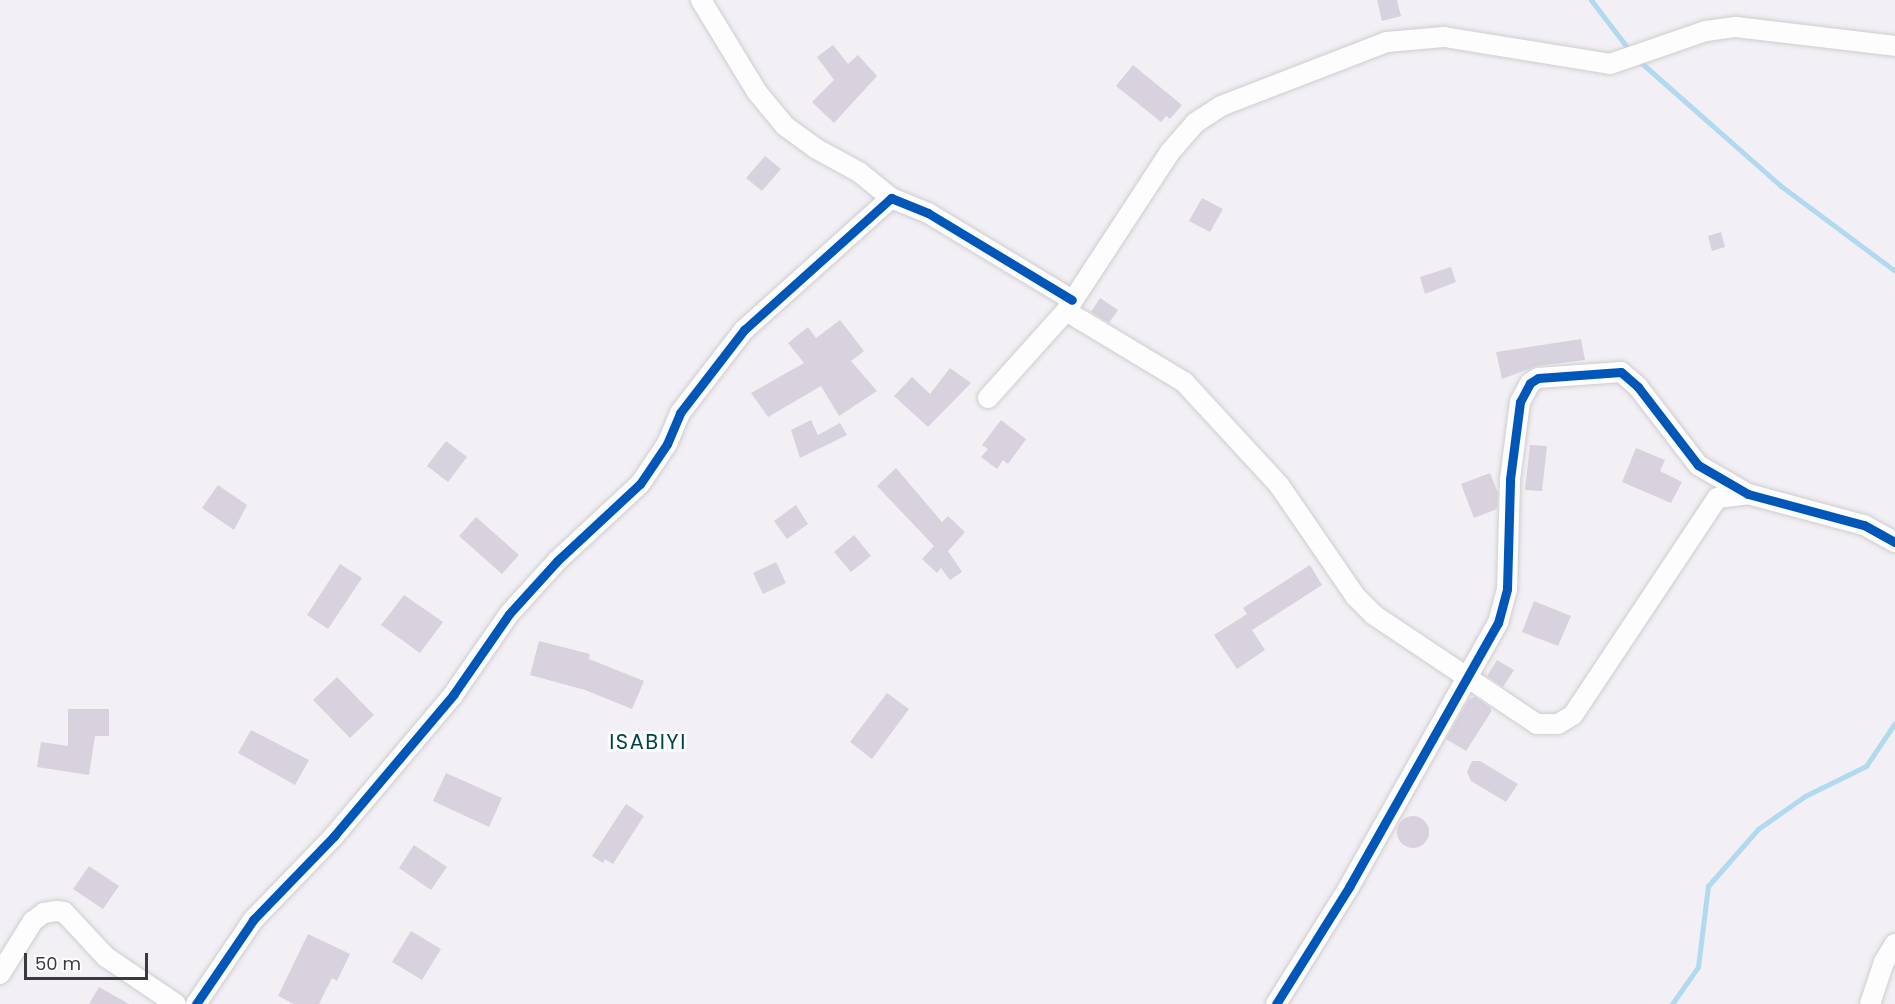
<!DOCTYPE html>
<html>
<head>
<meta charset="utf-8">
<style>
  body { margin:0 }
  #map { position:relative; width:1895px; height:1004px; overflow:hidden; background:#f2f0f4; font-family:Poppins,sans-serif }
  div>[style] { position:absolute }
  [style*='--x'] { left:calc(var(--x)*1px); top:calc(var(--y)*1px); width:calc(var(--w)*1px); rotate:calc(var(--a)*1deg) }
  .stream>* { height:5px; margin:-2.5px; padding:0 2.5px; transform-origin:2.5px; border-radius:2.5px; background:#b1d9f0 }
  .building>* { inset:0; background:#d7d2dd }
  .round { border-radius:50% }
  .roads { filter:drop-shadow(0 0 2px #cecdd0) drop-shadow(0 0 2px #cecdd0) }
  .street>* { height:20px; margin:-10px; padding:0 10px; transform-origin:10px; border-radius:10px; background:#fdfdfd }
  .cycleway>* { height:9px; margin:-4.5px; padding:0 4.5px; transform-origin:4.5px; border-radius:4.5px; background:#0057b8 }
  span { translate:-50% -50%; white-space:nowrap; text-align:center; line-height:1.15; -webkit-text-stroke:6px #fdfdfe; paint-order:stroke }
  .quarter-label { font-size:21px; color:#00444a; letter-spacing:1.5px }
  .scale { position:absolute; left:24px; top:953px; width:124px; height:27px; box-sizing:border-box; border:3px solid #3a393c; border-top:0; padding-left:8px; font-size:18px; line-height:21px; white-space:nowrap; color:#3a393c; -webkit-text-stroke:4px #fdfdfe; paint-order:stroke }
</style>
</head>
<body>
<div id="map">
  <div class="stream">
    <i style="--x:1591;--y:0;--w:64;--a:52.6"></i>
    <i style="--x:1638;--y:60;--w:191;--a:41.4"></i>
    <i style="--x:1781;--y:186;--w:142;--a:36.7"></i>
    <i style="--x:1672;--y:1004;--w:45;--a:-54.9"></i>
    <i style="--x:1698;--y:967;--w:82;--a:-83"></i>
    <i style="--x:1708;--y:886;--w:76;--a:-48.7"></i>
    <i style="--x:1758;--y:829;--w:57;--a:-35.1"></i>
    <i style="--x:1805;--y:796;--w:68;--a:-26.2"></i>
    <i style="--x:1866;--y:766;--w:52;--a:-56"></i>
  </div>
  <div class="building">
    <i style="clip-path:polygon(1377px 0,1397px 0,1401px 16px,1382px 21px)"></i>
    <i style="clip-path:polygon(833px 45px,848px 64px,858px 55px,877px 76px,834px 123px,812px 102px,834px 80px,817px 57px)"></i>
    <i style="clip-path:polygon(1133px 65px,1182px 105px,1170px 119px,1166px 116px,1161px 122px,1116px 86px)"></i>
    <i style="clip-path:polygon(765px 156px,781px 169px,762px 191px,746px 178px)"></i>
    <i style="clip-path:polygon(1202px 198px,1223px 209px,1210px 232px,1189px 221px)"></i>
    <i style="clip-path:polygon(1721px 232px,1725px 247px,1712px 251px,1708px 236px)"></i>
    <i style="clip-path:polygon(1451px 267px,1456px 282px,1425px 294px,1420px 277px)"></i>
    <i style="clip-path:polygon(1100px 298px,1118px 310px,1109px 323px,1091px 312px)"></i>
    <i style="clip-path:polygon(840px 320px,864px 351px,851px 361px,877px 391px,839px 416px,821px 386px,768px 417px,751px 393px,804px 363px,788px 343px,808px 327px,816px 338px)"></i>
    <i style="clip-path:polygon(1581px 339px,1585px 360px,1537px 366px,1502px 379px,1496px 352px)"></i>
    <i style="clip-path:polygon(950px 368px,971px 383px,928px 427px,894px 396px,912px 377px,930px 394px)"></i>
    <i style="clip-path:polygon(811px 420px,818px 435px,840px 423px,847px 435px,800px 458px,791px 430px)"></i>
    <i style="clip-path:polygon(1001px 420px,1026px 439px,1008px 464px,1003px 460px,997px 469px,981px 457px,988px 449px,982px 445px)"></i>
    <i style="clip-path:polygon(446px 441px,467px 457px,448px 482px,427px 466px)"></i>
    <i style="clip-path:polygon(1530px 445px,1547px 446px,1542px 491px,1525px 490px)"></i>
    <i style="clip-path:polygon(1636px 448px,1665px 460px,1660px 471px,1682px 482px,1671px 503px,1622px 482px)"></i>
    <i style="clip-path:polygon(896px 468px,942px 522px,948px 516px,965px 532px,948px 551px,962px 572px,950px 580px,941px 568px,937px 573px,922px 559px,934px 546px,877px 486px)"></i>
    <i style="clip-path:polygon(1490px 473px,1498px 493px,1497px 509px,1474px 518px,1461px 484px)"></i>
    <i style="clip-path:polygon(218px 485px,247px 505px,234px 530px,202px 508px)"></i>
    <i style="clip-path:polygon(796px 505px,808px 524px,787px 539px,774px 521px)"></i>
    <i style="clip-path:polygon(476px 517px,519px 555px,502px 574px,459px 536px)"></i>
    <i style="clip-path:polygon(854px 535px,871px 556px,851px 572px,834px 552px)"></i>
    <i style="clip-path:polygon(776px 562px,786px 583px,763px 594px,753px 573px)"></i>
    <i style="clip-path:polygon(340px 564px,362px 578px,328px 629px,307px 615px)"></i>
    <i style="clip-path:polygon(1310px 565px,1322px 585px,1252px 630px,1265px 650px,1237px 669px,1214px 635px,1247px 614px,1243px 608px)"></i>
    <i style="clip-path:polygon(404px 595px,443px 622px,420px 653px,381px 625px)"></i>
    <i style="clip-path:polygon(1534px 601px,1571px 616px,1558px 646px,1522px 632px)"></i>
    <i style="clip-path:polygon(539px 641px,590px 654px,589px 659px,644px 681px,632px 709px,585px 690px,530px 675px)"></i>
    <i style="clip-path:polygon(1497px 660px,1514px 670px,1503px 687px,1487px 676px)"></i>
    <i style="clip-path:polygon(337px 677px,374px 715px,350px 738px,313px 700px)"></i>
    <i style="clip-path:polygon(887px 693px,909px 709px,872px 759px,850px 742px)"></i>
    <i style="clip-path:polygon(1475px 697px,1491px 708px,1491px 712px,1466px 751px,1446px 739px,1469px 699px)"></i>
    <i style="clip-path:polygon(68px 709px,109px 709px,109px 736px,95px 736px,89px 775px,37px 767px,41px 742px,68px 746px)"></i>
    <i style="clip-path:polygon(251px 730px,309px 760px,295px 785px,238px 753px)"></i>
    <i style="clip-path:polygon(1472px 761px,1480px 761px,1518px 784px,1506px 802px,1471px 781px,1467px 772px)"></i>
    <i style="clip-path:polygon(446px 773px,502px 798px,489px 827px,433px 801px)"></i>
    <i style="clip-path:polygon(626px 804px,644px 816px,613px 864px,605px 859px,603px 863px,592px 856px)"></i>
    <i class="round" style="left:1397px;top:816px;width:32px;height:32px"></i>
    <i style="clip-path:polygon(414px 845px,447px 867px,431px 890px,399px 868px)"></i>
    <i style="clip-path:polygon(89px 866px,119px 886px,103px 909px,73px 889px)"></i>
    <i style="clip-path:polygon(411px 931px,441px 949px,422px 980px,392px 962px)"></i>
    <i style="clip-path:polygon(308px 934px,350px 954px,337px 981px,332px 978px,319px 1004px,294px 1004px,278px 996px)"></i>
    <i style="clip-path:polygon(99px 987px,129px 1004px,89px 1004px)"></i>
  </div>
  <div class="roads">
    <div class="street">
      <i style="--x:701;--y:0;--w:108;--a:58.7"></i>
      <i style="--x:757;--y:92;--w:44;--a:50.5"></i>
      <i style="--x:785;--y:126;--w:37;--a:36"></i>
      <i style="--x:815;--y:148;--w:50;--a:28.6"></i>
      <i style="--x:859;--y:172;--w:41;--a:39.1"></i>
      <i style="--x:1066;--y:311;--w:138;--a:31"></i>
      <i style="--x:1184;--y:382;--w:140;--a:47.3"></i>
      <i style="--x:1279;--y:485;--w:136;--a:55.5"></i>
      <i style="--x:1356;--y:597;--w:25;--a:45"></i>
      <i style="--x:1374;--y:615;--w:196;--a:33.8"></i>
      <i style="--x:1537;--y:724;--w:21;--a:0"></i>
      <i style="--x:1558;--y:724;--w:17;--a:-31"></i>
      <i style="--x:1573;--y:715;--w:260;--a:-56.4"></i>
      <i style="--x:1717;--y:498;--w:31;--a:-7"></i>
      <i style="--x:988;--y:398;--w:117;--a:-48.1"></i>
      <i style="--x:1066;--y:311;--w:190;--a:-56.8"></i>
      <i style="--x:1170;--y:152;--w:38;--a:-49"></i>
      <i style="--x:1195;--y:123;--w:31;--a:-33"></i>
      <i style="--x:1221;--y:106;--w:178;--a:-21.1"></i>
      <i style="--x:1387;--y:42;--w:57;--a:-5"></i>
      <i style="--x:1444;--y:37;--w:168;--a:9.2"></i>
      <i style="--x:1610;--y:64;--w:102;--a:-19"></i>
      <i style="--x:1706;--y:31;--w:30;--a:-8"></i>
      <i style="--x:1736;--y:27;--w:160;--a:6.8"></i>
      <i style="--x:0;--y:974;--w:62;--a:-58.1"></i>
      <i style="--x:33;--y:921;--w:14;--a:-36"></i>
      <i style="--x:44;--y:913;--w:13;--a:-9"></i>
      <i style="--x:57;--y:911;--w:7;--a:8"></i>
      <i style="--x:64;--y:912;--w:62;--a:47"></i>
      <i style="--x:106;--y:957;--w:84;--a:33.9"></i>
      <i style="--x:196;--y:1004;--w:102;--a:-55.8"></i>
      <i style="--x:253;--y:920;--w:117;--a:-46"></i>
      <i style="--x:334;--y:836;--w:185;--a:-49.8"></i>
      <i style="--x:453;--y:695;--w:98;--a:-55.3"></i>
      <i style="--x:509;--y:614;--w:72;--a:-47.8"></i>
      <i style="--x:557;--y:561;--w:113;--a:-42.9"></i>
      <i style="--x:640;--y:484;--w:48;--a:-56"></i>
      <i style="--x:667;--y:444;--w:34;--a:-67"></i>
      <i style="--x:680;--y:413;--w:105;--a:-52.4"></i>
      <i style="--x:744;--y:330;--w:198;--a:-41.9"></i>
      <i style="--x:891;--y:198;--w:40;--a:22"></i>
      <i style="--x:928;--y:213;--w:168;--a:31.1"></i>
      <i style="--x:1276;--y:1004;--w:138;--a:-58"></i>
      <i style="--x:1349;--y:887;--w:303;--a:-60.6"></i>
      <i style="--x:1498;--y:623;--w:35;--a:-75"></i>
      <i style="--x:1507;--y:589;--w:110;--a:-88.4"></i>
      <i style="--x:1510;--y:479;--w:78;--a:-82.6"></i>
      <i style="--x:1520;--y:402;--w:21;--a:-62"></i>
      <i style="--x:1530;--y:383;--w:9;--a:-32"></i>
      <i style="--x:1538;--y:378;--w:83;--a:-4.1"></i>
      <i style="--x:1621;--y:372;--w:23;--a:41"></i>
      <i style="--x:1638;--y:387;--w:98;--a:52.4"></i>
      <i style="--x:1698;--y:465;--w:58;--a:30.1"></i>
      <i style="--x:1748;--y:494;--w:120;--a:15"></i>
      <i style="--x:1864;--y:525;--w:35;--a:29"></i>
      <i style="--x:1870;--y:1004;--w:44;--a:-71.6"></i>
      <i style="--x:1884;--y:962;--w:21;--a:-59"></i>
    </div>
  </div>
  <div class="cycleway">
    <i style="--x:196;--y:1004;--w:102;--a:-55.8"></i>
    <i style="--x:253;--y:920;--w:117;--a:-46"></i>
    <i style="--x:334;--y:836;--w:185;--a:-49.8"></i>
    <i style="--x:453;--y:695;--w:98;--a:-55.3"></i>
    <i style="--x:509;--y:614;--w:72;--a:-47.8"></i>
    <i style="--x:557;--y:561;--w:113;--a:-42.9"></i>
    <i style="--x:640;--y:484;--w:48;--a:-56"></i>
    <i style="--x:667;--y:444;--w:34;--a:-67"></i>
    <i style="--x:680;--y:413;--w:105;--a:-52.4"></i>
    <i style="--x:744;--y:330;--w:198;--a:-41.9"></i>
    <i style="--x:891;--y:198;--w:40;--a:22"></i>
    <i style="--x:928;--y:213;--w:168;--a:31.1"></i>
    <i style="--x:1276;--y:1004;--w:138;--a:-58"></i>
    <i style="--x:1349;--y:887;--w:303;--a:-60.6"></i>
    <i style="--x:1498;--y:623;--w:35;--a:-75"></i>
    <i style="--x:1507;--y:589;--w:110;--a:-88.4"></i>
    <i style="--x:1510;--y:479;--w:78;--a:-82.6"></i>
    <i style="--x:1520;--y:402;--w:21;--a:-62"></i>
    <i style="--x:1530;--y:383;--w:9;--a:-32"></i>
    <i style="--x:1538;--y:378;--w:83;--a:-4.1"></i>
    <i style="--x:1621;--y:372;--w:23;--a:41"></i>
    <i style="--x:1638;--y:387;--w:98;--a:52.4"></i>
    <i style="--x:1698;--y:465;--w:58;--a:30.1"></i>
    <i style="--x:1748;--y:494;--w:120;--a:15"></i>
    <i style="--x:1864;--y:525;--w:35;--a:29"></i>
  </div>
  <div class="quarter-label">
    <span style="left:648px;top:742px">ISABIYI</span>
  </div>
  <div class="scale">50 m</div>
</div>
</body>
</html>
